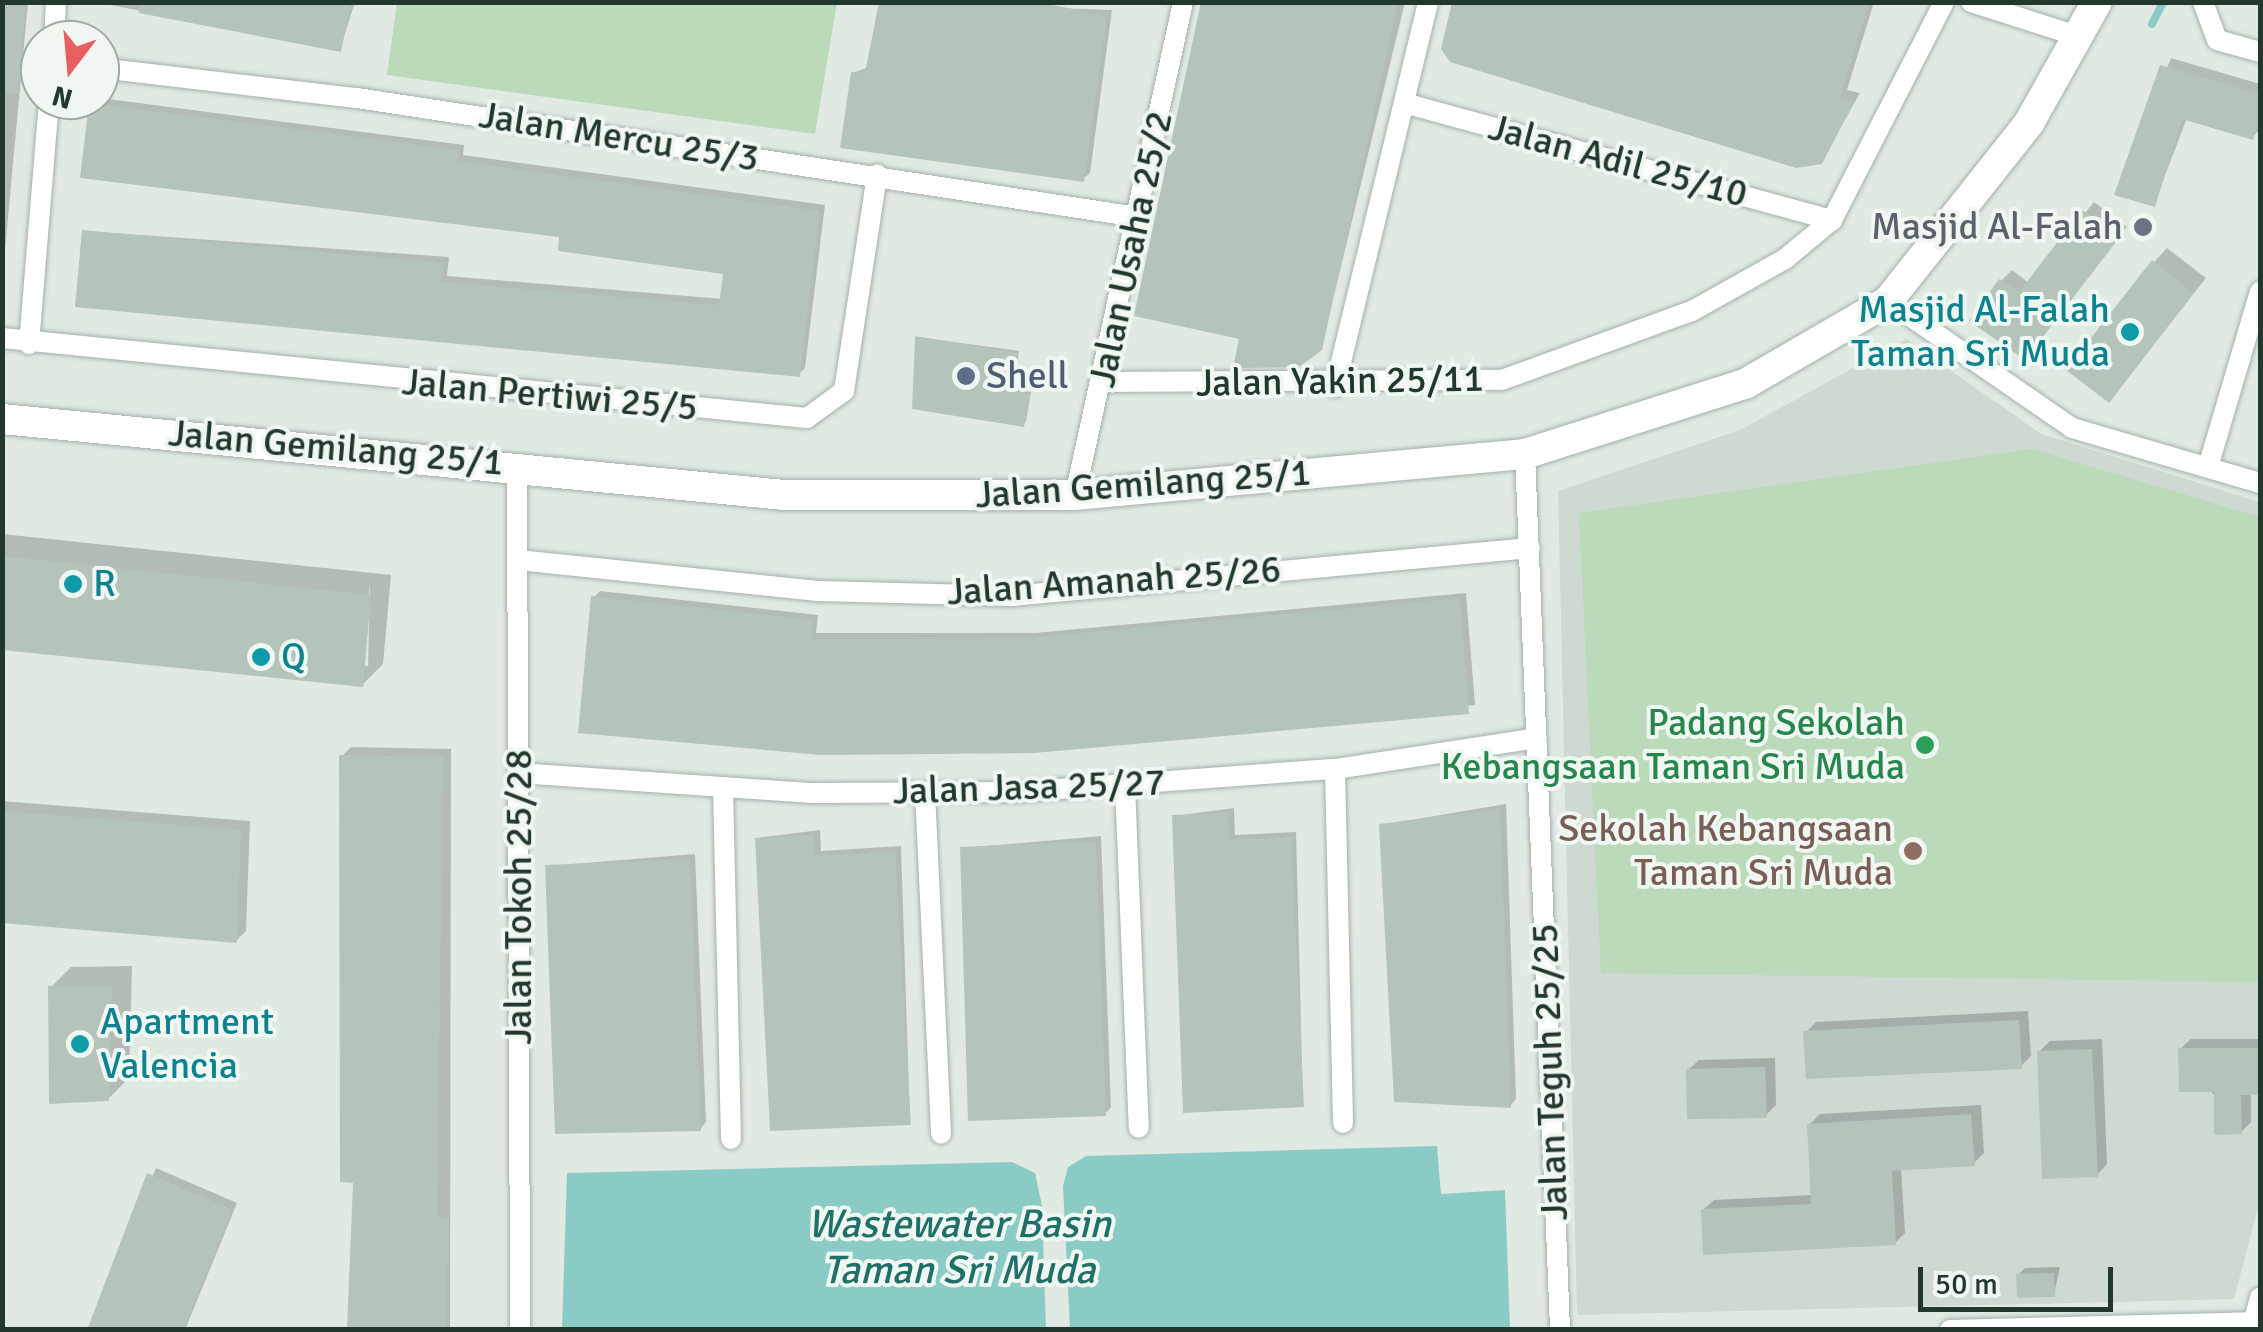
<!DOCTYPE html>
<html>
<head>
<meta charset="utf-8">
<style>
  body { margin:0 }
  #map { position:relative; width:2263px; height:1332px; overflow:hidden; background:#e0eae3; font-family:Signika,sans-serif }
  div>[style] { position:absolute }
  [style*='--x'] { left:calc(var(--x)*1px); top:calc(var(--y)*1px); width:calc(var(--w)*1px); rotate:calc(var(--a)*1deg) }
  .built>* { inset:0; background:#ced9d1 }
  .green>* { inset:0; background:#badaba }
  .water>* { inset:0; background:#8bcbc6 }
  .shadow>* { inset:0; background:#0003 }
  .stream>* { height:8px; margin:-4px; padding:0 4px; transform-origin:4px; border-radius:4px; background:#8bcbc6 }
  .building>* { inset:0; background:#b5c4bb }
  .roads { filter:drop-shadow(0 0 2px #a3b1a9) drop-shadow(0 0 2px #a3b1a9) }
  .street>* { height:20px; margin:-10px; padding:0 10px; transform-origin:10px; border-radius:10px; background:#fff }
  .secondary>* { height:30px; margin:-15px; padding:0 15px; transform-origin:15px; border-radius:15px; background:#fff }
  .dots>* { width:28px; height:28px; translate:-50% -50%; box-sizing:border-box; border:5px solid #f0f6f1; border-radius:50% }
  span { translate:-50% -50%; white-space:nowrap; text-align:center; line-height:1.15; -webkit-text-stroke:8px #f0f6f1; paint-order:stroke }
  .street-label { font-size:38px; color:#22382d }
  .worship-label { font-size:38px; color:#5b616d }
  .right { translate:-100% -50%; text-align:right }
  .culture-label { font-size:38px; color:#0d838f }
  .left { translate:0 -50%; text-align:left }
  .service-label { font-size:38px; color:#4e5e75 }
  .leisure-label { font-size:38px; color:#27864d }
  .education-label { font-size:38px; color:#785e54 }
  .water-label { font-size:40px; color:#20706a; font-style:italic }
  .frame { position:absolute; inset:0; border:5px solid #22382d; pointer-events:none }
  .north { position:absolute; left:20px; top:20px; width:100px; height:100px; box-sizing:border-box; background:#f0f6f1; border:2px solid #9eaaa3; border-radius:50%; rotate:196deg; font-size:28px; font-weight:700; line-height:40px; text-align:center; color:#22382d }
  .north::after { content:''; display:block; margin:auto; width:35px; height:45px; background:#e85f5f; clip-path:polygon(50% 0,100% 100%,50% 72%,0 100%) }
  .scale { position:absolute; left:1918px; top:1267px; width:195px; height:45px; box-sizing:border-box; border:5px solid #22382d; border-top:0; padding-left:12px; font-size:30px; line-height:35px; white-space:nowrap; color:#22382d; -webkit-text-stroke:8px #f0f6f1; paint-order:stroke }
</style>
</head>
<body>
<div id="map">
  <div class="built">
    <i style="clip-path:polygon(1906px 339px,2041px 434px,2260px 502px,2260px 1200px,2234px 1299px,1577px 1315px,1558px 491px,1740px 430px)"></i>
  </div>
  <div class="green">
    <i style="clip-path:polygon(397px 3px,397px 2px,837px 3px,815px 134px,387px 75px)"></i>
    <i style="clip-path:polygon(2032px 449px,2260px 517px,2260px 982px,1601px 973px,1579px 513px)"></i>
  </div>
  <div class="water">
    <i style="clip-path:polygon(1437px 1146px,1441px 1194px,1505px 1190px,1510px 1329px,1070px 1329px,1063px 1186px,1068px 1167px,1086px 1156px)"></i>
    <i style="clip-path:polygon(1012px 1162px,1035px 1173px,1042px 1206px,1046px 1329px,562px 1329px,567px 1173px)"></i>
  </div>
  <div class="shadow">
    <i style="clip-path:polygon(2px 2px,28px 2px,2px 283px)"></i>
    <i style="clip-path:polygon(355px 2px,340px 49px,105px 4px,106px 2px)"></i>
    <i style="clip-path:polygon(882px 2px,1112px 10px,1090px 173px,1083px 179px,853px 73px,869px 67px)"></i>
    <i style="clip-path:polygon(1204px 2px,1405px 2px,1321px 349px,1242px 337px)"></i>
    <i style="clip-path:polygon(1454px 2px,1874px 2px,1847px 90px,1860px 93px,1821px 162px)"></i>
    <i style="clip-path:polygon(2171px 58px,2260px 84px,2260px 129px,2253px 137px,2187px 118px,2154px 204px,2117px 193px)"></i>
    <i style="clip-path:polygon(100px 98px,464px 145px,463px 155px,825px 205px,805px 368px,799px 374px,85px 231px,449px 257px,447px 276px,723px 299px,726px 272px,91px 104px)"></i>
    <i style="clip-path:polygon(2094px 202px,2127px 227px,2035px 347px,2001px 281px,2012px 270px,2029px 283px)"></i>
    <i style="clip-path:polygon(2167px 248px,2206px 278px,2109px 400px,2154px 262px)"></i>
    <i style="clip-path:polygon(917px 337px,1019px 351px,1013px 389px,1031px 392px,1026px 422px)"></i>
    <i style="clip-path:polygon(evenodd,2px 534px,391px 575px,383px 664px,362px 685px,2px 647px,2px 534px,370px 582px,368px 666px,363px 666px,370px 582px)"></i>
    <i style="clip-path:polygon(600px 591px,818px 615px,816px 633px,1035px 633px,1466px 593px,1475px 705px,1034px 751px,594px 597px)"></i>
    <i style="clip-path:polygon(351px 747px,451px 749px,450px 1330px,350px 1330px,355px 1180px,342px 756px)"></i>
    <i style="clip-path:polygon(2px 801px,250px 821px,246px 931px,236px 941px,2px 920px)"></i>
    <i style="clip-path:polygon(1506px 804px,1516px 1099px,1510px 1106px,1381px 825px)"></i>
    <i style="clip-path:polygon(1234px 808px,1235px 835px,1296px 832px,1303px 1105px,1174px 816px)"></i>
    <i style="clip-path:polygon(820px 830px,821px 851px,901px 846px,910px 1123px,757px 838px)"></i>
    <i style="clip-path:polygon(1101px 836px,1111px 1107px,1105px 1114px,963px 848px)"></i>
    <i style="clip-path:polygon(695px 854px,706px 1122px,700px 1129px,548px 866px)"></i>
    <i style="clip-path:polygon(132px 966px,129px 1078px,108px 1099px,51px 987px,71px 967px)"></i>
    <i style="clip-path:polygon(2028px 1011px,2031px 1056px,2021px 1066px,1806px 1032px,1816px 1022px)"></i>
    <i style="clip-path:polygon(2102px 1039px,2107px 1164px,2097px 1175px,2039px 1052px,2050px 1041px)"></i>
    <i style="clip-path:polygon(2191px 1039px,2260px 1039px,2260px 1092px,2251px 1092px,2251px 1122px,2241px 1132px,2180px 1049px)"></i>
    <i style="clip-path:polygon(1775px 1058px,1776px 1105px,1766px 1115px,1688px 1070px,1699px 1060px)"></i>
    <i style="clip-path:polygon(1981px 1105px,1984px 1153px,1974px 1163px,1901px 1168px,1905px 1233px,1895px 1243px,1703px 1210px,1714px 1200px,1813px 1195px,1809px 1125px,1820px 1114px)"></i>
    <i style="clip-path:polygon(156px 1168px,237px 1203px,185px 1330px,89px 1330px)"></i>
    <i style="clip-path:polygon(2060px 1267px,2054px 1294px,2018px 1275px,2025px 1268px)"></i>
  </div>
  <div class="stream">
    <i style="--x:2152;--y:24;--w:25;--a:-63"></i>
  </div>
  <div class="building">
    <i style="clip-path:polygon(2px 2px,26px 2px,18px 94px,2px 94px)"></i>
    <i style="clip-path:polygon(140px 2px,351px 2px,341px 52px,139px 13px)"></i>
    <i style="clip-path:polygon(879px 2px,1038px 2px,1107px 16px,1084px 182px,840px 148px,851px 72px,865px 73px)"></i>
    <i style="clip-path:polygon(1201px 2px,1398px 2px,1322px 350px,1299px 367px,1233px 368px,1239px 339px,1134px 316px)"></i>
    <i style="clip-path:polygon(1452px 2px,1869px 2px,1840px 98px,1854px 102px,1822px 164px,1796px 168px,1450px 62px,1441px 49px)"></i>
    <i style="clip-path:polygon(2160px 65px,2260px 94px,2260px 115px,2253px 140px,2182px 119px,2155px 207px,2114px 195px)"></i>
    <i style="clip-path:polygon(89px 103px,459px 150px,458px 161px,820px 211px,800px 377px,75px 307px,82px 230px,443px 263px,442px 282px,719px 305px,723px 274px,558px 251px,559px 237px,80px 178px)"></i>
    <i style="clip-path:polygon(2082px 210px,2119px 238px,2025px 360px,1969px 321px,1999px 279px,2019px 292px)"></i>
    <i style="clip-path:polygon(2152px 260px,2194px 293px,2109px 403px,2066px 370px)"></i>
    <i style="clip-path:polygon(915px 336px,1018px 353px,1012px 391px,1030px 394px,1024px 427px,912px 409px)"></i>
    <i style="clip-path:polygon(2px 556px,371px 595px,363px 687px,2px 650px)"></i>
    <i style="clip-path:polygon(591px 596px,813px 620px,811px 639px,886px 639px,1027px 638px,1460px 598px,1469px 714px,1034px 753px,821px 755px,578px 733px)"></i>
    <i style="clip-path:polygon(339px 755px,443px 757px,437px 1217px,449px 1217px,445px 1330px,347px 1330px,353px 1183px,340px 1182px)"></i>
    <i style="clip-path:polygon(1500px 809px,1511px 1108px,1394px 1102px,1379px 824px)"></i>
    <i style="clip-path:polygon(2px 811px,241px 830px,237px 943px,2px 923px)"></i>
    <i style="clip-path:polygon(1228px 813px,1229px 840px,1291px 837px,1304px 1107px,1183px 1113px,1172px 815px)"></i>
    <i style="clip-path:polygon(814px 835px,815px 856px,895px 852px,911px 1125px,770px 1131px,755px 838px)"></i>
    <i style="clip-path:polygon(1096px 841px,1106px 1116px,968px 1121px,960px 847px)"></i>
    <i style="clip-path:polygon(690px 859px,701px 1131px,555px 1134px,545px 865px)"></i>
    <i style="clip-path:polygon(112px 985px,109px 1101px,49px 1104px,48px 986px)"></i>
    <i style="clip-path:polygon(2019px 1020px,2022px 1069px,1806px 1079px,1803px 1031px)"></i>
    <i style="clip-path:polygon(2178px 1048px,2260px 1048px,2260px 1095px,2241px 1095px,2242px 1134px,2214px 1135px,2214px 1092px,2179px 1092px)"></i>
    <i style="clip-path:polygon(2092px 1049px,2098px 1177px,2042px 1179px,2037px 1051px)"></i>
    <i style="clip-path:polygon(1765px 1067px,1767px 1118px,1687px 1119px,1686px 1069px)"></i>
    <i style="clip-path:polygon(1971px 1114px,1975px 1166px,1892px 1171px,1896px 1245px,1703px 1255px,1701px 1209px,1811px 1204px,1807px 1124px)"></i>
    <i style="clip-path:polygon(147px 1173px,232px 1210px,183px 1330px,87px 1330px)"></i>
    <i style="clip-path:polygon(2054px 1273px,2055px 1297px,2017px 1298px,2016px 1274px)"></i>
  </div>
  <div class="roads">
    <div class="street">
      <i style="--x:1971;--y:2;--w:114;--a:17.8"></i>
      <i style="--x:2203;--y:2;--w:40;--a:69.8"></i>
      <i style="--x:2217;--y:40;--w:45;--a:15.6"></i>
      <i style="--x:54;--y:40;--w:38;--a:-87"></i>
      <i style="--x:100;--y:68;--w:259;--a:6.7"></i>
      <i style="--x:357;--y:98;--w:789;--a:8.67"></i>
      <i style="--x:1404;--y:103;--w:444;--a:15.3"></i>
      <i style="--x:1888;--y:301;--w:224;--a:34.6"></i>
      <i style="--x:2072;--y:428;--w:196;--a:16.3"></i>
      <i style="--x:2;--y:338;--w:809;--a:5.68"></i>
      <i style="--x:807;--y:418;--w:46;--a:-36.1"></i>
      <i style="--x:844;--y:391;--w:219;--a:-81.3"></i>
      <i style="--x:29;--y:344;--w:245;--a:-85.3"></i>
      <i style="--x:1104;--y:382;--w:398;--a:-0.3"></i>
      <i style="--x:1502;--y:380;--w:202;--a:-20"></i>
      <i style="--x:1692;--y:311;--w:107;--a:-29.2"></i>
      <i style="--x:1785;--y:259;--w:61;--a:-39.7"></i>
      <i style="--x:1832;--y:220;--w:245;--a:-62.8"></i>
      <i style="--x:1335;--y:387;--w:396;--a:-76.4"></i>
      <i style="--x:1525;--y:454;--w:877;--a:87.71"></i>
      <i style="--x:517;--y:464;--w:866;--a:89.8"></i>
      <i style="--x:2208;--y:467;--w:183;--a:-73.5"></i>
      <i style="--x:1075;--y:495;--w:505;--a:-77.64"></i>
      <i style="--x:518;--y:560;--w:304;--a:5.9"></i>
      <i style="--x:820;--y:591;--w:192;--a:1.5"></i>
      <i style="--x:1012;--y:596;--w:520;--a:-5.29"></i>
      <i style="--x:1335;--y:769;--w:354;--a:88.7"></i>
      <i style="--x:518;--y:773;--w:292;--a:3.9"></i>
      <i style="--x:809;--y:793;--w:210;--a:-0.3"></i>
      <i style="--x:1019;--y:792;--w:317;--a:-4.2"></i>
      <i style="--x:1335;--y:769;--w:204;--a:-8.7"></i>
      <i style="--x:1125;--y:785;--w:343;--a:87.7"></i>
      <i style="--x:723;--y:787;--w:352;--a:88.7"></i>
      <i style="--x:925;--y:792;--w:342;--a:87.3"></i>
      <i style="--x:2254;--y:1320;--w:23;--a:-75"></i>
      <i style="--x:1950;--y:1330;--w:310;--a:-1.5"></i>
    </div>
    <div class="secondary">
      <i style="--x:2;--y:419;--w:786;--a:5.55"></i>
      <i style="--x:784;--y:495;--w:291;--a:0"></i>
      <i style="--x:1075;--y:495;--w:452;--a:-5.2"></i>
      <i style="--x:1525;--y:454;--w:231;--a:-17.7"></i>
      <i style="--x:1745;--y:384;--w:165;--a:-30.1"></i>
      <i style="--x:1888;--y:301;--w:227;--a:-51.6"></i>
      <i style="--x:2029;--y:123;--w:139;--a:-60.7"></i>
    </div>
  </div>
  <div class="dots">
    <i style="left:2143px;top:227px;background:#6b7280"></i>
    <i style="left:2130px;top:332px;background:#0f9aa8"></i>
    <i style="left:966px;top:376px;background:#5c6f8a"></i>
    <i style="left:73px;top:584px;background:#0f9aa8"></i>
    <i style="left:261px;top:657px;background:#0f9aa8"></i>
    <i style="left:1925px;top:745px;background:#2e9e5b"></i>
    <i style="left:1913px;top:851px;background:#8d6e63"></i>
    <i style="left:80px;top:1044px;background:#0f9aa8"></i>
  </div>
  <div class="street-label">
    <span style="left:619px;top:137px;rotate:9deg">Jalan Mercu 25/3</span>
    <span style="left:1618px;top:161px;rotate:15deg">Jalan Adil 25/10</span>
    <span style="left:1131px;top:249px;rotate:-78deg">Jalan Usaha 25/2</span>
    <span style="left:1340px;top:381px;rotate:-1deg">Jalan Yakin 25/11</span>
    <span style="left:550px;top:395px;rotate:5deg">Jalan Pertiwi 25/5</span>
    <span style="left:336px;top:448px;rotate:5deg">Jalan Gemilang 25/1</span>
    <span style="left:1143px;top:484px;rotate:-4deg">Jalan Gemilang 25/1</span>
    <span style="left:1114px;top:581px;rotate:-4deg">Jalan Amanah 25/26</span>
    <span style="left:1029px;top:787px;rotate:-2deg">Jalan Jasa 25/27</span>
    <span style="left:519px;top:897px;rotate:-90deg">Jalan Tokoh 25/28</span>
    <span style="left:1550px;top:1072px;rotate:-92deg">Jalan Teguh 25/25</span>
  </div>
  <div class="worship-label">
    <span class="right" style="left:2123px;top:227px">Masjid Al-Falah</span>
  </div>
  <div class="culture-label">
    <span class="right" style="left:2110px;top:332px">Masjid Al-Falah<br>Taman Sri Muda</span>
    <span class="left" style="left:93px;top:584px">R</span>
    <span class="left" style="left:281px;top:657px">Q</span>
    <span class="left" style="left:100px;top:1044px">Apartment<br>Valencia</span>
  </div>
  <div class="service-label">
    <span class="left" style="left:986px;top:376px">Shell</span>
  </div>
  <div class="leisure-label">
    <span class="right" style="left:1905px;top:745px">Padang Sekolah<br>Kebangsaan Taman Sri Muda</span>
  </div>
  <div class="education-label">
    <span class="right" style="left:1893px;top:851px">Sekolah Kebangsaan<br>Taman Sri Muda</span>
  </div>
  <div class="water-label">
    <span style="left:959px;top:1247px">Wastewater Basin<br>Taman Sri Muda</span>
  </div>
  <div class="frame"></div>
  <div class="north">N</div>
  <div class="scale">50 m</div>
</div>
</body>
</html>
